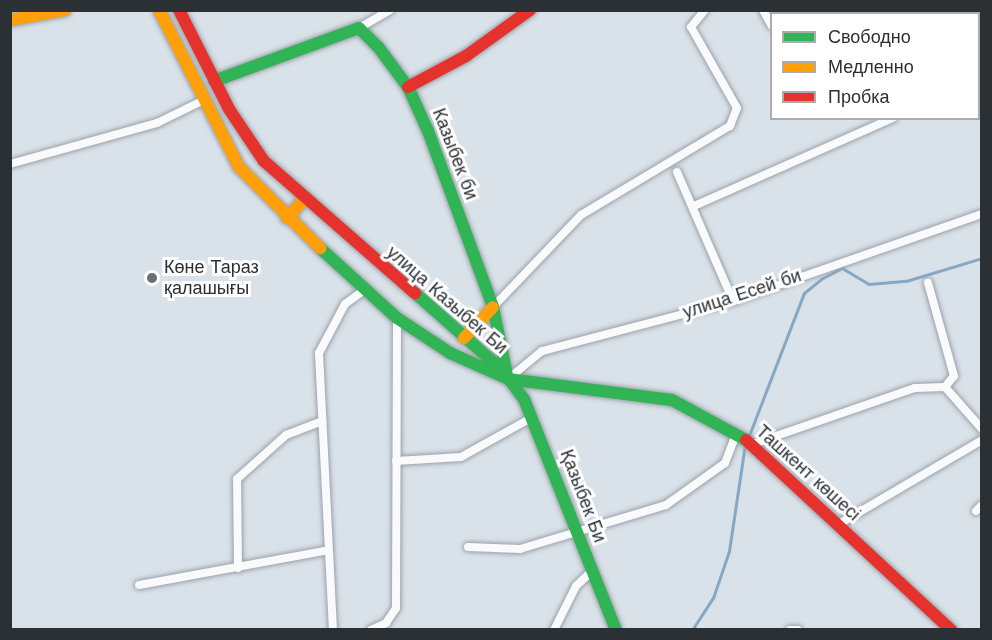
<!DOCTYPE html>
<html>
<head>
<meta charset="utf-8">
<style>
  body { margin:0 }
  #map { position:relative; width:992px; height:640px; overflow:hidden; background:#d9e1e9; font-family:"Work Sans",sans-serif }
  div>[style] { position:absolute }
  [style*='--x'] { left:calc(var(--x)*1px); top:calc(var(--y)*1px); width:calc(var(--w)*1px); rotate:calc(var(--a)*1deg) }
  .stream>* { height:3px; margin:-1.5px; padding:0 1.5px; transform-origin:1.5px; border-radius:1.5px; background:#87a8c5 }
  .roads { filter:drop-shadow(0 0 2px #9ba2a8) drop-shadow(0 0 2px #9ba2a8) }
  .street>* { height:8px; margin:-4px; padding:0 4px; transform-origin:4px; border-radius:4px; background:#f9fafc }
  .fast>* { height:12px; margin:-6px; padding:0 6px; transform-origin:6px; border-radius:6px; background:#30b455 }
  .slow>* { height:12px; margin:-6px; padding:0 6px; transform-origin:6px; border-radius:6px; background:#ff9f0a }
  .jam>* { height:12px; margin:-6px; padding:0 6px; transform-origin:6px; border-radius:6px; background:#e5322d }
  .dots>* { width:16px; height:16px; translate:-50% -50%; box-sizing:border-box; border:3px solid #fff; border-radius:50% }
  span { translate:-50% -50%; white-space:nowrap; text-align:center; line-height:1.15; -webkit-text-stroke:6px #fff; paint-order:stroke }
  .street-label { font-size:18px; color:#2b3035 }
  .poi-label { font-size:18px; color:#2b3035 }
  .left { translate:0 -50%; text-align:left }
  .frame { position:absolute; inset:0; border:12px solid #2b3035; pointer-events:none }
  .legend { position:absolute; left:770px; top:12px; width:210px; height:108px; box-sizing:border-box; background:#fff; border:2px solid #aaacae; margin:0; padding:8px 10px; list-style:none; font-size:18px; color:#2b3035 }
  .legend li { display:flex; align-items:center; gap:12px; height:30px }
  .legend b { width:30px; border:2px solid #aaacae }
</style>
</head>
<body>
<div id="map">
  <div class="stream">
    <i style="--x:748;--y:438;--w:155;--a:-68.9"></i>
    <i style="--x:804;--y:293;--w:22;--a:-39"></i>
    <i style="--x:821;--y:279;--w:24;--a:-28"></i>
    <i style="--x:842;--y:268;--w:31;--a:31"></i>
    <i style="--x:869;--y:284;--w:37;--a:-5"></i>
    <i style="--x:906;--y:281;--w:79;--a:-16.8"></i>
    <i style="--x:692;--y:630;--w:38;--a:-57"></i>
    <i style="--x:713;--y:598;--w:50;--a:-71.2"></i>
    <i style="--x:729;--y:551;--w:108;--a:-81.5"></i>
  </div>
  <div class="roads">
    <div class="street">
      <i style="--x:763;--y:10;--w:18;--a:61"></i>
      <i style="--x:359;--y:28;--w:36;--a:-30"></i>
      <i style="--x:978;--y:38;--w:4;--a:-14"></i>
      <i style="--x:978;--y:82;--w:4;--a:-14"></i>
      <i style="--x:10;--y:164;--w:153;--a:-15.6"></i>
      <i style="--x:157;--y:123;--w:50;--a:-26.1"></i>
      <i style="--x:677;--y:172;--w:141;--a:66.5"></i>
      <i style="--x:694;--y:206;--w:218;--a:-23.9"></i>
      <i style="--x:493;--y:307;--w:127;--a:-46.3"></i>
      <i style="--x:581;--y:215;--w:174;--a:-30.9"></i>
      <i style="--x:730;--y:126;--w:19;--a:-69"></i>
      <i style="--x:737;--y:108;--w:93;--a:-119.6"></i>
      <i style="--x:691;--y:27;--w:22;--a:-51"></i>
      <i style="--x:508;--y:379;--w:44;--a:-39.5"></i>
      <i style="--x:542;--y:351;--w:197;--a:-14.7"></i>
      <i style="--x:733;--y:301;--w:264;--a:-19.3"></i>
      <i style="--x:945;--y:387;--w:56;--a:48.6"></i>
      <i style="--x:753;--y:444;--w:171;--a:-19.1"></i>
      <i style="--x:915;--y:388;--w:30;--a:-2"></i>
      <i style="--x:945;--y:387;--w:14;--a:-51"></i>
      <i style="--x:954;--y:376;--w:97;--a:-105.6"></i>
      <i style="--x:396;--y:461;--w:65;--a:-3.5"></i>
      <i style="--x:461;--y:457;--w:82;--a:-29.1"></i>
      <i style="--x:976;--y:511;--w:8;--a:-45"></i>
      <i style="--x:839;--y:524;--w:166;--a:-30.4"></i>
      <i style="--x:468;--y:547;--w:52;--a:2.2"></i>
      <i style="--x:520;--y:549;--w:152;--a:-16.8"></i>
      <i style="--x:666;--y:505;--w:72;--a:-35.4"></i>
      <i style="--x:725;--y:463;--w:30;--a:-69"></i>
      <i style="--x:238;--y:568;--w:89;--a:-90.6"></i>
      <i style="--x:237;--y:479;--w:66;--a:-41.9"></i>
      <i style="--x:286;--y:435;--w:39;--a:-21"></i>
      <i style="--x:139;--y:585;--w:189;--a:-10.4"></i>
      <i style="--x:333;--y:630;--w:277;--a:-92.9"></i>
      <i style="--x:319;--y:353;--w:55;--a:-62"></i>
      <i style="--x:345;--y:304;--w:26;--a:-36"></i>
      <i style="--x:371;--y:630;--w:17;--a:-25"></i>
      <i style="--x:386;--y:623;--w:18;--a:-56"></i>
      <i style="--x:396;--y:608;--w:290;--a:-89.8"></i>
      <i style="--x:554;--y:630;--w:49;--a:-63.4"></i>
      <i style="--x:576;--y:586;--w:22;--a:-43"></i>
      <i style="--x:790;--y:630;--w:8;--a:0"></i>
    </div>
    <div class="fast">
      <i style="--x:214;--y:81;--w:154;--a:-20.1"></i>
      <i style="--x:359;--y:28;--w:28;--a:45"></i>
      <i style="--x:379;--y:48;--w:49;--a:53.4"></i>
      <i style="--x:408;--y:87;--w:48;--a:65.6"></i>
      <i style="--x:428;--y:131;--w:188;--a:69.7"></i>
      <i style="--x:493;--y:307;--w:69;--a:78.4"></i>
      <i style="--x:320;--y:248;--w:104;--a:42.3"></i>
      <i style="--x:397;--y:318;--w:64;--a:33.4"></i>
      <i style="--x:450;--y:353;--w:64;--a:24.1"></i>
      <i style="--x:508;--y:379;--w:165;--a:7.3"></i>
      <i style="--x:672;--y:400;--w:84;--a:28.4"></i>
      <i style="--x:415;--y:293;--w:116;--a:41.5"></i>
      <i style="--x:502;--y:370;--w:36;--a:53"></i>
      <i style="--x:524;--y:399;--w:249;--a:68.3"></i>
    </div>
    <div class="slow">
      <i style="--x:159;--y:10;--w:176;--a:63"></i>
      <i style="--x:239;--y:167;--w:115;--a:45"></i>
      <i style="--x:10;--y:20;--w:56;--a:-10.3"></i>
      <i style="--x:287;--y:218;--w:25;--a:-47"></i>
      <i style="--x:464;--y:338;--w:42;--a:-46.9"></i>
    </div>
    <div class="jam">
      <i style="--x:179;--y:10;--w:111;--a:63.2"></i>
      <i style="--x:229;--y:109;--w:63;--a:56.1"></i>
      <i style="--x:264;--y:161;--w:201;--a:41.2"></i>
      <i style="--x:408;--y:87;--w:66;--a:-28.1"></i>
      <i style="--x:466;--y:56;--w:79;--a:-35.7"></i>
      <i style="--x:746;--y:440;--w:280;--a:42.8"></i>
    </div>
  </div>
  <div class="dots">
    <i style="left:152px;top:278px;background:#686e74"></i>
  </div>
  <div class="street-label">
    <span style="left:455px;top:154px;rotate:69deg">Казыбек би</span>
    <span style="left:742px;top:294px;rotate:-18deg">улица Есей би</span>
    <span style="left:447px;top:300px;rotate:41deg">улица Казыбек Би</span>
    <span style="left:808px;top:473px;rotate:42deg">Ташкент көшесі</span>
    <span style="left:583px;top:496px;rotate:69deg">Қазыбек Би</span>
  </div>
  <div class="poi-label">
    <span class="left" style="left:164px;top:278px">Көне Тараз<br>қалашығы</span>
  </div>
  <div class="frame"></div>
  <ul class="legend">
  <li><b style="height:8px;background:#30b455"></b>Свободно</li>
  <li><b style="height:8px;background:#ff9f0a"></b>Медленно</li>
  <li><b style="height:8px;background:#e5322d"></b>Пробка</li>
  </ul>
</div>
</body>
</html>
